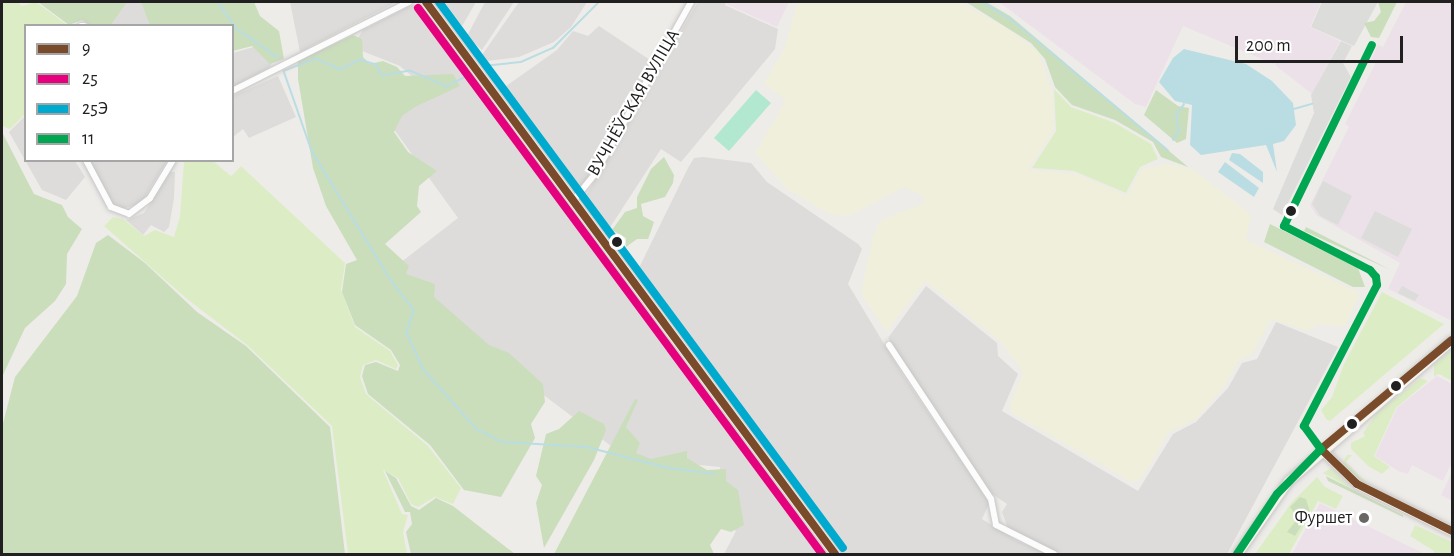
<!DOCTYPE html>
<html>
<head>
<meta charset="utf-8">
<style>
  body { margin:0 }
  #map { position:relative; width:1454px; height:556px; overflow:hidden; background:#eeece9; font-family:"Alegreya Sans",sans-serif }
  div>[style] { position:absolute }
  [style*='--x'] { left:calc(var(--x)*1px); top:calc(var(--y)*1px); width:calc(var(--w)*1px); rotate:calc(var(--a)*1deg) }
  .residential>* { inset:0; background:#dddcda }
  .industrial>* { inset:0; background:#ece1e8 }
  .religious>* { inset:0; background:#dcdcda }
  .farmland>* { inset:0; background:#efefdb }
  .grass>* { inset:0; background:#dcedc6 }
  .forest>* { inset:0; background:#cadebc }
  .pitch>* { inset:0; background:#b2e8cf }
  .water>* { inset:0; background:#badde3 }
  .stream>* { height:1.5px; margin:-0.75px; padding:0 0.75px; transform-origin:0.75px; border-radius:0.75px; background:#badde3 }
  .roads { filter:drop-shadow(0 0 2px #c7c6c5) drop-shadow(0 0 2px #c7c6c5) }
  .street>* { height:6px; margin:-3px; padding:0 3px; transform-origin:3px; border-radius:3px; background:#fcfcfc }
  .secondary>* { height:9px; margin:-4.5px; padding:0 4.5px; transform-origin:4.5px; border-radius:4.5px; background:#f4f4ec }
  .primary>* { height:10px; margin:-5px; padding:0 5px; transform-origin:5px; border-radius:5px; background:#f1ece6 }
  .bus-1>* { height:8px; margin:-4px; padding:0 4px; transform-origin:4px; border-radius:4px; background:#7a4b2a }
  .bus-2>* { height:8px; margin:-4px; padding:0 4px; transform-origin:4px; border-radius:4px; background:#e5007d }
  .bus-3>* { height:8px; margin:-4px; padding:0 4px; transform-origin:4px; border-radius:4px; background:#00a9ce }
  .bus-4>* { height:8px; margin:-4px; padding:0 4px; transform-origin:4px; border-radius:4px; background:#00a651 }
  .dots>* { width:16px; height:16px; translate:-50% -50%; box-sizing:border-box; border:3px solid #fff; border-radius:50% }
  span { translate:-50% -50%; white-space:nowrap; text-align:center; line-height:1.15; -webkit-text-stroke:4.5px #fff; paint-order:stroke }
  .street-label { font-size:18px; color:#202020 }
  .poi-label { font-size:18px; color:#202020 }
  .right { translate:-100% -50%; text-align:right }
  .frame { position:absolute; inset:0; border:3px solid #202020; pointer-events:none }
  .legend { position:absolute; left:24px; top:24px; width:210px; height:138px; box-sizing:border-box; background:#fff; border:2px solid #a6a6a6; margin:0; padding:8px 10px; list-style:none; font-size:18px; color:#202020 }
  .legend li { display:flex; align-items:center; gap:12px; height:30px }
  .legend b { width:30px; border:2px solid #a6a6a6 }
  .scale { position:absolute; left:1235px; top:36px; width:168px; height:27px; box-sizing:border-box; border:3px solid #202020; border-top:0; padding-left:8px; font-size:18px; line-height:21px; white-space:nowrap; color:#202020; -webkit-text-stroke:4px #fff; paint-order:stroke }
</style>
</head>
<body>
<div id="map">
  <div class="residential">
    <i style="clip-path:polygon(121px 2px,148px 2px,161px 26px,104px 26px)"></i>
    <i style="clip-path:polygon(290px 2px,396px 2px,300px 52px)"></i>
    <i style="clip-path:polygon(442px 2px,476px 2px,462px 26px)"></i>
    <i style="clip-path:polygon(485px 2px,514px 2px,482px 50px,467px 36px)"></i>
    <i style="clip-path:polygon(519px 2px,587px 2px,571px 27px,554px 42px,519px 57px,487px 61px,482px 55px)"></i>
    <i style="clip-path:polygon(698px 2px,726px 2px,725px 5px,778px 29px,775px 49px,681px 162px,661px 149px,607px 232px,584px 199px)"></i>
    <i style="clip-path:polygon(414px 4px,660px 332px,822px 554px,724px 554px,736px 531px,721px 520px,720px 467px,650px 460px,615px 449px,455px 328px,391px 270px,458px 218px,388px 121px,413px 77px,400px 66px,357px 49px,356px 41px,363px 30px)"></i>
    <i style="clip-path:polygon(599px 26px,653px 62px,600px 161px,578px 192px,502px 89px,557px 50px,573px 31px,588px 36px)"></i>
    <i style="clip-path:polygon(257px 46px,274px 58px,270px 67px,233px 87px,233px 53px)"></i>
    <i style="clip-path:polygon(278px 76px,296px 117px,249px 138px,243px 129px,233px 137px,233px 96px)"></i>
    <i style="clip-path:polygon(25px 116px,26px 160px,75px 161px,85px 177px,66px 200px,42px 190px,9px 132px)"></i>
    <i style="clip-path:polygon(703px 157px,751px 163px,767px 182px,858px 244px,862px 249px,848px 284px,904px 377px,987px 499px,989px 504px,982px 519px,1017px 541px,1048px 554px,843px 554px,636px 274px,688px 168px,694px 158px)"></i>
    <i style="clip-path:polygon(88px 161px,167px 161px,141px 203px,122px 209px,114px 207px)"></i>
    <i style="clip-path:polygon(170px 172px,175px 172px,174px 198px,169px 227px,164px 232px,151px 225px,143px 235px,126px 220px,144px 213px)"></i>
    <i style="clip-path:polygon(926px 286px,997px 343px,998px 356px,1018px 374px,1002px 411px,1138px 491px,1173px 434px,1196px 422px,1228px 388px,1242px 363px,1257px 359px,1276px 322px,1338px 347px,1227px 554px,1061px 554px,1008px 528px,1002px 512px,1007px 504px,991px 493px,888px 338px)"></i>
  </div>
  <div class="industrial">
    <i style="clip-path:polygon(728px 2px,789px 2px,777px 27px,726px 4px)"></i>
    <i style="clip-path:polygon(999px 2px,1321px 2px,1310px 27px,1340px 41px,1312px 94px,1275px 65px,1280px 54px,1274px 64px,1183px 26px,1146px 107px,1135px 104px)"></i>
    <i style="clip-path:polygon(1406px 2px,1452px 2px,1452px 321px,1388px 289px,1400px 263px,1316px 215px,1310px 205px,1349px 127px,1345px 124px,1376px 62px,1371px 59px,1378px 45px,1383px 47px)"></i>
    <i style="clip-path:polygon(1437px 376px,1452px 384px,1452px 462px,1443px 481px,1412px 465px,1408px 474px,1398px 471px,1375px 456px,1397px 408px)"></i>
    <i style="clip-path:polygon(1452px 472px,1452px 501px,1441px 495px)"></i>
    <i style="clip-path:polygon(1320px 503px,1423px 553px,1292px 554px)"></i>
  </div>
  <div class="religious">
    <i style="clip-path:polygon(1322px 2px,1378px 2px,1354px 46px,1311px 27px)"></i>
    <i style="clip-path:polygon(1341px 41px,1352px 46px,1343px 63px,1351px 77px,1282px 215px,1273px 209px,1314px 113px,1311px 95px)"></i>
    <i style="clip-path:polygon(1323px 181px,1352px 196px,1338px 225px,1320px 216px,1312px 204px)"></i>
    <i style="clip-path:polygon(1375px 211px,1412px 229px,1398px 257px,1361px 238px)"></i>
    <i style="clip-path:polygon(1402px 286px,1419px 295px,1415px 301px,1398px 293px)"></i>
  </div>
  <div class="farmland">
    <i style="clip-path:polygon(798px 2px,958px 2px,1004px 26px,1038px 52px,1052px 91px,1054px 129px,1028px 170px,1077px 174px,1127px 196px,1142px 169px,1167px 164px,1193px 169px,1251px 215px,1246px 240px,1360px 293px,1345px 327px,1319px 324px,1308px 331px,1271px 319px,1253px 353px,1238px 362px,1224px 387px,1196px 419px,1169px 432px,1141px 479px,1132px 482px,1012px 413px,1010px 404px,1023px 372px,1001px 342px,925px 281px,886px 332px,861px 293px,873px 236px,880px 221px,926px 202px,921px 195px,904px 187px,849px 216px,832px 215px,788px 190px,755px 153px,786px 100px,764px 84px,784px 49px)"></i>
  </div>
  <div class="grass">
    <i style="clip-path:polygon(2px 2px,18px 2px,22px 6px,36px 2px,67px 25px,26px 26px,25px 114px,10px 129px,2px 126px)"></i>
    <i style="clip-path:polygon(1054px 89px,1071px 107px,1115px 123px,1151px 144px,1158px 159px,1140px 167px,1126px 193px,1074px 171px,1032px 168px,1056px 131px)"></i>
    <i style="clip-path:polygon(184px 161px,213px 161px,231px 176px,241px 166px,345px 263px,341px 290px,355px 327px,390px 351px,398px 365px,396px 369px,376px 360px,363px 365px,360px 377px,366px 394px,428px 446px,461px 488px,453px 504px,435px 497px,418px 507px,411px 504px,398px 478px,383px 470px,402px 514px,408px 515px,403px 532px,407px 554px,348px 554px,332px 426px,247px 345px,187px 299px,104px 226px,113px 217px,123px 219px,144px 236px,155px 230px,174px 237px,180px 216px)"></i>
    <i style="clip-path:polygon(1382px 292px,1444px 324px,1330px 421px,1326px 419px,1321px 410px,1332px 397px,1344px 364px)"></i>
    <i style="clip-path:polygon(1452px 349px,1452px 381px,1439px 374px,1434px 377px,1434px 365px)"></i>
    <i style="clip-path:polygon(1421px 378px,1428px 381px,1396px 408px,1374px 456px,1390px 467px,1382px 474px,1368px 466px,1351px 449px,1351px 443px,1365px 436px,1363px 433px,1377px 413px)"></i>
    <i style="clip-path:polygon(1347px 455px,1352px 455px,1346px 462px,1366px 482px,1365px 485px,1342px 464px)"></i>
    <i style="clip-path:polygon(1331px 468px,1351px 488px,1323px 473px)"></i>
    <i style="clip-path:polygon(1317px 477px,1325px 487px,1343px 496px,1336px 509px,1318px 501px,1289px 554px,1255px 554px,1292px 502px)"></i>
    <i style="clip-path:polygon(1415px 525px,1452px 542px,1452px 554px,1433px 554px,1434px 551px,1410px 536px)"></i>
  </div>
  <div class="forest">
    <i style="clip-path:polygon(38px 2px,127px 2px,110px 26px,90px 25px,82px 20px,69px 25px)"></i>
    <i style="clip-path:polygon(141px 2px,254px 2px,260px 16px,279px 31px,284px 59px,270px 64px,252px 46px,233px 51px,232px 26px,150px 25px)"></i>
    <i style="clip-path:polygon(966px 2px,986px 2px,1010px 16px,1188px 167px,1161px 157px,1153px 142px,1115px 120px,1072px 105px,1055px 87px,1045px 59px,1031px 43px)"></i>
    <i style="clip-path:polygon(1378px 2px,1397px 2px,1379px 38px,1371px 37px,1364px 23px,1374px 21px,1381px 12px)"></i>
    <i style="clip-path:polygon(353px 35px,362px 39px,363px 57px,370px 64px,383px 61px,397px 67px,405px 76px,453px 74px,460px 86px,415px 107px,402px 116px,394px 132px,408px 152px,437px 171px,419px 186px,417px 206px,421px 212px,385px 244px,409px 266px,406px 274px,435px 284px,434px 297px,489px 345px,509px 353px,543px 384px,545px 402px,531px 424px,535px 438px,501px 497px,464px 490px,430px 445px,368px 394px,362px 376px,365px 365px,376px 362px,398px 371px,400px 365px,391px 350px,355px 325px,342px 292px,346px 264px,357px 260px,326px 206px,313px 168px,298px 79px,298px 61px)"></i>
    <i style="clip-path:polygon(1156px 90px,1178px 106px,1189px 108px,1186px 139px,1177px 143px,1144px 115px)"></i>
    <i style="clip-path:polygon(2px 132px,34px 194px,62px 205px,68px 217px,82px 229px,67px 254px,66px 284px,55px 301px,25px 328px,2px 377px)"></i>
    <i style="clip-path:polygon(664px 157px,674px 175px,673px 183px,665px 197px,641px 204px,643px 216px,654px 222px,651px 231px,648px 239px,637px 239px,626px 247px,626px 238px,612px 230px,625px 212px,637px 208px,637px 197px,651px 169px)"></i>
    <i style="clip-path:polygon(1270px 224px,1358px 268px,1365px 287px,1353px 287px,1264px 242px)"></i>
    <i style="clip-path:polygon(1306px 227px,1391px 270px,1304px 231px)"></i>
    <i style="clip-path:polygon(108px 235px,145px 263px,197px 312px,246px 346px,330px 427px,345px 554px,2px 554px,2px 427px,15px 377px,77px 296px,96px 243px)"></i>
    <i style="clip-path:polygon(635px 399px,638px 400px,626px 427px,640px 443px,636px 453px,651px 459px,687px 451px,687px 458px,707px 470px,726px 469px,726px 481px,738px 490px,744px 525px,731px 532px,721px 529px,710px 545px,714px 554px,554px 554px)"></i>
    <i style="clip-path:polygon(579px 411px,604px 424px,606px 430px,594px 460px,544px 548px,536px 503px,542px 485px,536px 476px,546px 434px,559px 429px)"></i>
    <i style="clip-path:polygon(385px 471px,396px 478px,411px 506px,419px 510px,436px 498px,453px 506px,515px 554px,411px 554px,406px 532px,412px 524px,410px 512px,405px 512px)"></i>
    <i style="clip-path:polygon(1326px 476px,1403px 515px,1403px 517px,1328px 481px)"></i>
    <i style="clip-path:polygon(1300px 497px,1306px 499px,1310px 512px,1295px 536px,1287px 532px,1298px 518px,1290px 507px)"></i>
  </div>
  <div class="pitch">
    <i style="clip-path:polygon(756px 90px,771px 103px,729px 151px,714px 138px)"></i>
  </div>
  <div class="water">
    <i style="clip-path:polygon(1184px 49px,1246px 64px,1272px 81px,1293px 103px,1296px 125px,1284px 141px,1273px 144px,1277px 172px,1266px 145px,1201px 155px,1190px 145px,1192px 105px,1175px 101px,1159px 82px,1173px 58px)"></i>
    <i style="clip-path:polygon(1232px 153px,1240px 154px,1263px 172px,1263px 183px,1229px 160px)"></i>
    <i style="clip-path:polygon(1225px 162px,1259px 188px,1254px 197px,1218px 172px)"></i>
  </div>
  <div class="stream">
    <i style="--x:218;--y:2;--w:32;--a:55"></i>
    <i style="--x:236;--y:28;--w:52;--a:34.9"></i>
    <i style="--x:983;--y:2;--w:39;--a:32"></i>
    <i style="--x:1016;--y:23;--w:198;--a:39.9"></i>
    <i style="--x:483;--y:66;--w:38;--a:-6"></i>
    <i style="--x:521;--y:62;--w:35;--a:-24"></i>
    <i style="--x:553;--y:48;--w:65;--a:-45"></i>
    <i style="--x:472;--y:74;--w:28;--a:153"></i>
    <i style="--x:447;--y:87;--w:40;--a:-156.6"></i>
    <i style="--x:410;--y:71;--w:28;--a:170"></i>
    <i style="--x:382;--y:76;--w:13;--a:-119"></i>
    <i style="--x:376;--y:65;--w:17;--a:-163"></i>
    <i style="--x:360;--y:60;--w:22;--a:153"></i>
    <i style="--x:340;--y:70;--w:26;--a:-155"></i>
    <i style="--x:316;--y:59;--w:34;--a:159"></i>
    <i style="--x:284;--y:71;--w:85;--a:70.7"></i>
    <i style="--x:312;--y:151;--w:150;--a:58.6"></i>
    <i style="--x:390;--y:279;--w:39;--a:52"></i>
    <i style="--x:414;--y:310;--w:24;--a:107"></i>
    <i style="--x:407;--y:333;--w:41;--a:65.3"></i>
    <i style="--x:424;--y:370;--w:79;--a:48.1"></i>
    <i style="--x:477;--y:429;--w:28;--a:27"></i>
    <i style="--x:502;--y:442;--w:85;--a:3.4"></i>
    <i style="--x:587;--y:447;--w:85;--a:14.4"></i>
    <i style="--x:669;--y:468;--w:46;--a:7.4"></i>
    <i style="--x:1294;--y:109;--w:19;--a:-16"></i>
    <i style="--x:1173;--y:140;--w:12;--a:-59"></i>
    <i style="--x:1179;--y:130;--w:14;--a:-102"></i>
    <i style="--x:1176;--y:116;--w:14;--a:-56"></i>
  </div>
  <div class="roads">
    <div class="street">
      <i style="--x:81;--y:26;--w:3;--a:0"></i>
      <i style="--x:232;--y:91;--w:198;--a:-26.7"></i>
      <i style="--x:86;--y:160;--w:53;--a:62"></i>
      <i style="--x:111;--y:207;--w:19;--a:21"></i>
      <i style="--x:129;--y:214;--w:26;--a:-37"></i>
      <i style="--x:150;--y:198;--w:44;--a:-58.8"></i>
      <i style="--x:573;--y:201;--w:35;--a:-51"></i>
      <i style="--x:595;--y:174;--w:197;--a:-60.8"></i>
      <i style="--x:889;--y:345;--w:185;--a:56.5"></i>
      <i style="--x:991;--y:499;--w:26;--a:79"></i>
      <i style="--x:996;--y:525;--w:65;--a:26.6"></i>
    </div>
    <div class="secondary">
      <i style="--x:1321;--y:449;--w:50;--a:44.2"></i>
      <i style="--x:1357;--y:484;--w:106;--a:26.3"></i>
      <i style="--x:1237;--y:554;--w:89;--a:-55.1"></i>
      <i style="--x:1288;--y:481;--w:216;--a:-40.7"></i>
    </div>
    <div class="primary">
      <i style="--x:426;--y:2;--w:687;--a:53.46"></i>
    </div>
  </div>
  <div class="bus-1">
    <i style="--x:426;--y:2;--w:687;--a:53.46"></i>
    <i style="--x:1321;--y:449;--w:170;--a:-39.8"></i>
    <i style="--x:1321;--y:449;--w:50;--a:44.2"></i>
    <i style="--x:1357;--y:484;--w:106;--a:26.3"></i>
  </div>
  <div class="bus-2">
    <i style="--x:418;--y:8;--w:679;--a:53.5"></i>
  </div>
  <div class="bus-3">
    <i style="--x:439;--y:2;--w:679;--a:53.5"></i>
  </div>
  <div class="bus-4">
    <i style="--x:1284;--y:226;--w:97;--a:27.1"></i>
    <i style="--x:1370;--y:270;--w:9;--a:49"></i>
    <i style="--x:1376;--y:277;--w:8;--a:83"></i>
    <i style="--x:1377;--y:285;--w:159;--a:117.4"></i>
    <i style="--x:1304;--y:426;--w:29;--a:54"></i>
    <i style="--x:1284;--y:226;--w:201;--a:-64.1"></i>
    <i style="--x:1237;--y:554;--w:72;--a:-56.3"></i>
    <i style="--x:1277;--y:494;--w:63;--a:-45.6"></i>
  </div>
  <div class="dots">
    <i style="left:1291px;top:211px;background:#202020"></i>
    <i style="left:617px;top:242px;background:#202020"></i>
    <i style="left:1396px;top:386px;background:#202020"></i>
    <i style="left:1352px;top:424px;background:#202020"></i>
    <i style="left:1364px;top:518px;background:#686766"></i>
  </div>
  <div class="street-label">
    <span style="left:634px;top:103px;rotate:-60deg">ВУЧНЁЎСКАЯ ВУЛІЦА</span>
  </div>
  <div class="poi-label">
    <span class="right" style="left:1352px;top:518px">Фуршет</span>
  </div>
  <div class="frame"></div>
  <ul class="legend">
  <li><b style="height:8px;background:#7a4b2a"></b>9</li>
  <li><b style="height:8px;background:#e5007d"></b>25</li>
  <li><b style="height:8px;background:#00a9ce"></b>25Э</li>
  <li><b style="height:8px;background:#00a651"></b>11</li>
  </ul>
  <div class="scale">200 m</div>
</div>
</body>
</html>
